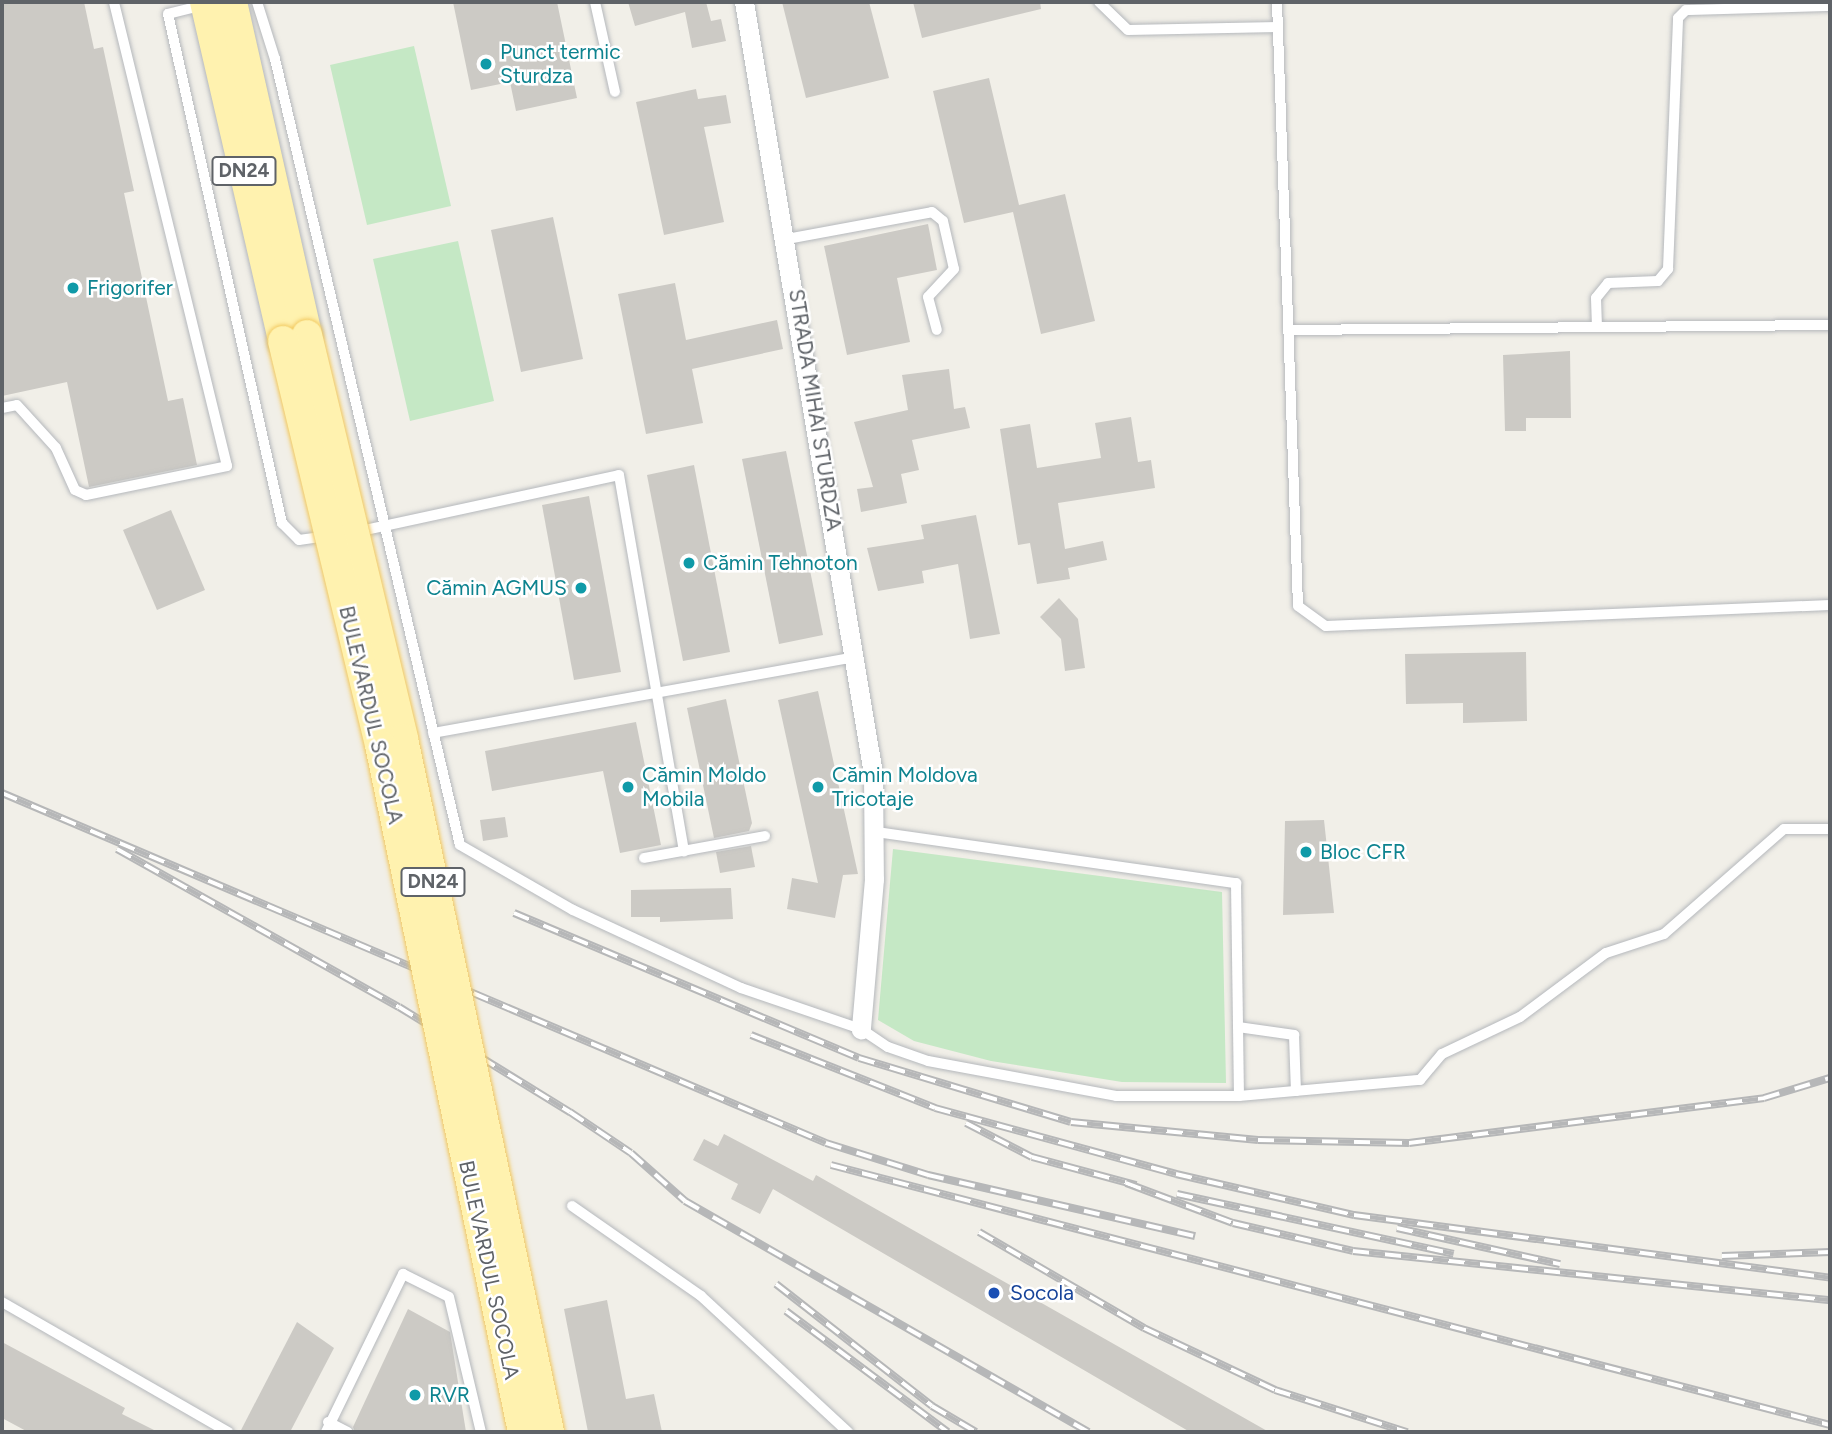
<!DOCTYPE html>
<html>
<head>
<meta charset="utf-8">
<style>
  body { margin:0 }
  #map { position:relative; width:1832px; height:1434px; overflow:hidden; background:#f1efe8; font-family:Figtree,sans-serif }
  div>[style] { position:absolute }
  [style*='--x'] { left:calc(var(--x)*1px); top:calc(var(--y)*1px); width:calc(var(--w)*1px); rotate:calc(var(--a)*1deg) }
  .green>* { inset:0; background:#c5e8c5 }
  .building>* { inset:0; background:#cccac5 }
  .roads { filter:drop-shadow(0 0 2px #b5b8bc) drop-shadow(0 0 2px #b5b8bc) }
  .service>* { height:10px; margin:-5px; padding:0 5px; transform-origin:5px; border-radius:5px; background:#fff }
  .minor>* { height:19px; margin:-9.5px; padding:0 9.5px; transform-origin:9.5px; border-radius:9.5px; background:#fff }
  .primary>* { height:30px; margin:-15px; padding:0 15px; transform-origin:15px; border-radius:15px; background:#fff2af }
  .rail>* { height:8px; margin-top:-4px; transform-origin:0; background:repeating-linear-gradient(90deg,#fff 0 16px,#b6b7b8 0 32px); box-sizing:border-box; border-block:2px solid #b6b7b8 }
  .bridges { filter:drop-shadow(0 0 2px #f2c960) drop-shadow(0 0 2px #f2c960) }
  .primary-bridge>* { height:30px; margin:-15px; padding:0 15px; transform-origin:15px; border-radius:15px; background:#fff2af }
  .dots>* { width:19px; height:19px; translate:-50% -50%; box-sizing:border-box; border:4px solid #fff; border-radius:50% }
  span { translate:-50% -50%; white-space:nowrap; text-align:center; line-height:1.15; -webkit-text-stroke:5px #fff; paint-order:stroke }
  .shield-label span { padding:2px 5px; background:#fff; border:2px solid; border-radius:5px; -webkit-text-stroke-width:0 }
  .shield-label { font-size:19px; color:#5f6368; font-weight:700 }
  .culture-label { font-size:21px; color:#0d838f }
  .left { translate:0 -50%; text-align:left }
  .right { translate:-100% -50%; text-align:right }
  .street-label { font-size:21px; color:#5f6368 }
  .transit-label { font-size:21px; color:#164399 }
  .frame { position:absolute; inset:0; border:4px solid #5f6368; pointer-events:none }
</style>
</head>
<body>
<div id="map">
  <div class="green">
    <i style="clip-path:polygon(414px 46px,451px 206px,367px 225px,330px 65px)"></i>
    <i style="clip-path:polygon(458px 241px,494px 401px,410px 421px,373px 259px)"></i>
    <i style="clip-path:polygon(893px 849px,1222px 892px,1226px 1083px,1122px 1082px,991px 1061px,914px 1041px,878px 1020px)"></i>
  </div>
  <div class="building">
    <i style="clip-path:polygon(2px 2px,84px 2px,94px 49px,103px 47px,134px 191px,124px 193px,168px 401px,183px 398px,197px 465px,89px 487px,67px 382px,2px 396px)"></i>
    <i style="clip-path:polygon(453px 2px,557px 2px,577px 98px,516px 111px,510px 82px,471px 90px)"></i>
    <i style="clip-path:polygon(628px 2px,706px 2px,711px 21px,721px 19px,726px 41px,692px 48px,685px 12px,635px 26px)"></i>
    <i style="clip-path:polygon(782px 2px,869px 2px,889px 78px,806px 98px)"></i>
    <i style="clip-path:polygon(913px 2px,1040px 2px,1041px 9px,922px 38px)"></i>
    <i style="clip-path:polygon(989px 78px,1019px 205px,1065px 194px,1095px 321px,1041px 334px,1013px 212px,964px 223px,933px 91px)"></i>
    <i style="clip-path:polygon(696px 89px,698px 99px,726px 95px,731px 123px,704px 127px,724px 222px,664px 235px,636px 102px)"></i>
    <i style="clip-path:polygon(553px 217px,583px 359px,521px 372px,491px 230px)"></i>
    <i style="clip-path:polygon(928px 224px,937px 270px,897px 278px,910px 342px,847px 355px,824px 246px)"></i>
    <i style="clip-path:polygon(675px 283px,686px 340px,777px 320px,783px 349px,692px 369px,703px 423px,646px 434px,618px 294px)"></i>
    <i style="clip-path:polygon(1570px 351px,1571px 418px,1526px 418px,1526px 431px,1505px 431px,1503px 355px)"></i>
    <i style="clip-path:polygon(949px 369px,954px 409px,965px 407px,970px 428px,912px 440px,919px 470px,901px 474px,907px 503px,861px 512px,857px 489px,873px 487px,854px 422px,908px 410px,902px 375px)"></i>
    <i style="clip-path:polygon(1131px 417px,1138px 462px,1151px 460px,1155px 488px,1058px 503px,1065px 549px,1103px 541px,1107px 560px,1068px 568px,1070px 579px,1037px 584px,1030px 543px,1018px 545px,1000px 429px,1030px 424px,1037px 468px,1101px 458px,1095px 423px)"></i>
    <i style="clip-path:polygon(786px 451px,823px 635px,779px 644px,742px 459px)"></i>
    <i style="clip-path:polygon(694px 465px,730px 652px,683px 661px,647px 475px)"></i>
    <i style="clip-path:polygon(589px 496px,621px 672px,574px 680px,542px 505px)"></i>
    <i style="clip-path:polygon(171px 510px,205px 590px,157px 610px,123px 530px)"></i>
    <i style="clip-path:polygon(976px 515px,1000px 634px,970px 639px,958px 564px,922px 571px,924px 583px,878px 591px,867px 548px,924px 539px,921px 525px)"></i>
    <i style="clip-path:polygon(1059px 598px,1078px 619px,1085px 668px,1065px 671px,1061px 639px,1040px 617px)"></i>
    <i style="clip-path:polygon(1526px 652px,1527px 721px,1463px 723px,1463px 703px,1406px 704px,1405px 654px)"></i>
    <i style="clip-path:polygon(818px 691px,858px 874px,843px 875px,835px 918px,787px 909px,792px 878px,818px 883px,778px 700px)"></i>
    <i style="clip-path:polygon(726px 699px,752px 823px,749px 831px,714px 838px,687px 708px)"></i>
    <i style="clip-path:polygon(636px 722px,661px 845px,620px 853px,603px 771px,492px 791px,485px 751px)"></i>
    <i style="clip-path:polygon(505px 817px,508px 837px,483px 841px,480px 820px)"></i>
    <i style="clip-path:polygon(1324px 820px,1334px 913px,1283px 915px,1285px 821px)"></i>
    <i style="clip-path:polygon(751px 846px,755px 867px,720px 873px,716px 852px)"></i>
    <i style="clip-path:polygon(731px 888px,733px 919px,660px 922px,660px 917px,631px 917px,631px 890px)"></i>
    <i style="clip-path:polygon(724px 1134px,813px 1181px,816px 1175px,1269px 1432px,1190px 1432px,773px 1189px,760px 1214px,731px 1199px,738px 1184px,693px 1160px,704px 1139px,718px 1146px)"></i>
    <i style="clip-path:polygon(607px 1300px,626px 1399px,654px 1394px,662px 1432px,588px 1432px,564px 1309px)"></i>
    <i style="clip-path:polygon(408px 1309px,450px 1332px,466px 1432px,355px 1432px,353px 1427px)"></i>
    <i style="clip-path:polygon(297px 1322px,334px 1348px,290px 1432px,240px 1432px)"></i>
    <i style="clip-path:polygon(2px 1342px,125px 1408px,122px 1414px,158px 1432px,28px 1432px,2px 1418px)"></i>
  </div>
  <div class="roads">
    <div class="service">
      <i style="--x:257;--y:2;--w:60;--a:72.5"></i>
      <i style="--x:275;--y:59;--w:807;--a:76.76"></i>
      <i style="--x:460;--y:845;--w:130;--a:29.9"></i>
      <i style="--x:573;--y:910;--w:185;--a:24.9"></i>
      <i style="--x:741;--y:988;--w:127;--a:18.9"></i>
      <i style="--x:861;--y:1029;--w:32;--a:34"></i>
      <i style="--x:888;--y:1047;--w:42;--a:19.3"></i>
      <i style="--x:928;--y:1061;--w:191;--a:10.5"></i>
      <i style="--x:1116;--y:1096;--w:123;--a:0"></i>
      <i style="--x:1239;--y:1096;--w:182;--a:-5.1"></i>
      <i style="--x:1420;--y:1080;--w:34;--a:-50"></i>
      <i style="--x:1442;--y:1054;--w:86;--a:-25.4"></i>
      <i style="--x:1520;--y:1017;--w:107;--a:-36.7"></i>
      <i style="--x:1606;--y:953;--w:61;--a:-18.1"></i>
      <i style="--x:1664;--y:934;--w:159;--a:-41.2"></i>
      <i style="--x:1784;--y:829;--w:46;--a:0"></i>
      <i style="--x:595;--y:2;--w:92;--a:77.5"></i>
      <i style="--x:1099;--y:2;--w:40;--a:44"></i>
      <i style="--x:1128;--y:30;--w:150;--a:-1.1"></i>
      <i style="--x:1277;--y:2;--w:604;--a:88.01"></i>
      <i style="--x:1298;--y:606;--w:34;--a:36"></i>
      <i style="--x:1326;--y:626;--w:504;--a:-2.39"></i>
      <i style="--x:204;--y:5;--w:37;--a:166"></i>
      <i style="--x:168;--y:14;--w:522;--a:77.38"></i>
      <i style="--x:282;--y:523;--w:24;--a:45"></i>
      <i style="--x:299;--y:540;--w:28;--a:-8"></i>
      <i style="--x:787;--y:239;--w:147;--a:-10.5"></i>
      <i style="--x:932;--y:212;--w:14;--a:39"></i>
      <i style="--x:943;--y:221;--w:49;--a:77.1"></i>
      <i style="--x:954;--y:269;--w:38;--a:133"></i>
      <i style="--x:928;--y:297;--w:34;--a:75"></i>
      <i style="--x:1597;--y:327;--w:29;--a:-92"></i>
      <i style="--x:1596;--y:298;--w:19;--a:-51"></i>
      <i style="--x:1608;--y:283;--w:50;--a:-2.3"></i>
      <i style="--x:1658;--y:281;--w:16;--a:-50"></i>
      <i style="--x:1668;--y:269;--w:251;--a:-87.7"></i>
      <i style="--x:1678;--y:18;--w:11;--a:-45"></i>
      <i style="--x:1686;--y:10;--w:144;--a:-1.6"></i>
      <i style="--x:1289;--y:330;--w:541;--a:-0.53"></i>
      <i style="--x:2;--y:408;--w:15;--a:-11"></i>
      <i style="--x:17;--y:405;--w:58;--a:47.8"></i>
      <i style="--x:56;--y:448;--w:46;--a:65.7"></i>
      <i style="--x:75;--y:490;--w:12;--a:24"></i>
      <i style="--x:86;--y:495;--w:144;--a:-11.6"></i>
      <i style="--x:227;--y:466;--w:478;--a:-103.7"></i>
      <i style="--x:356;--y:532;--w:269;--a:-12.2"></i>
      <i style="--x:619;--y:475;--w:382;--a:80.2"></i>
      <i style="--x:433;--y:733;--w:429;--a:-10.2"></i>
      <i style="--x:876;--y:832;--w:364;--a:8.1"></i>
      <i style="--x:1236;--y:883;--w:213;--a:89.2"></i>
      <i style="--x:644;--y:858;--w:123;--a:-10.3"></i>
      <i style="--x:1238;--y:1027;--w:57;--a:8.1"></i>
      <i style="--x:1294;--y:1035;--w:56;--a:88"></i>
      <i style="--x:572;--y:1206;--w:157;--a:34.9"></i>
      <i style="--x:701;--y:1296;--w:200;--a:42.8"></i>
      <i style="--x:2;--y:1302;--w:261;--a:29.9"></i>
      <i style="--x:328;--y:1422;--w:22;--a:27"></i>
      <i style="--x:326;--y:1432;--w:176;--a:-64"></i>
      <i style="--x:403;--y:1274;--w:51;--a:26.6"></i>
      <i style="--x:449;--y:1297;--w:139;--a:76.7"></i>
    </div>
    <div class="minor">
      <i style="--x:744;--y:2;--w:783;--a:80.51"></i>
      <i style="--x:873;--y:774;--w:105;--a:89.5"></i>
      <i style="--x:874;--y:879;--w:151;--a:95"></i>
    </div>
    <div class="primary">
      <i style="--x:205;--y:2;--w:348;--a:77"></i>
      <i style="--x:232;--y:2;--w:341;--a:77.3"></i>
    </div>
  </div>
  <div class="rail">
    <i style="--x:2;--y:793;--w:895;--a:23.01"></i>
    <i style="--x:826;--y:1143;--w:107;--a:17.4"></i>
    <i style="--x:928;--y:1175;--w:274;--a:12.9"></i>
    <i style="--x:117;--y:849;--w:323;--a:29.3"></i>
    <i style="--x:399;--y:1007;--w:201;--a:31.6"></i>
    <i style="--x:570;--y:1112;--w:73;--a:33.9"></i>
    <i style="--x:631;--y:1153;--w:72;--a:41.6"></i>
    <i style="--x:685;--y:1201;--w:465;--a:29.8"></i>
    <i style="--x:514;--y:913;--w:374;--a:22.8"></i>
    <i style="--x:859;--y:1058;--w:221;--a:16.8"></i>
    <i style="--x:1071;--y:1122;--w:188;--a:5.5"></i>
    <i style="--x:1258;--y:1140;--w:151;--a:1.1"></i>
    <i style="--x:1409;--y:1143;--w:358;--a:-7.2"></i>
    <i style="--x:1764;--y:1098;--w:69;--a:-16.9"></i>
    <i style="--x:751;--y:1035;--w:198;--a:21.6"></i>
    <i style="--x:935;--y:1108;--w:250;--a:15.3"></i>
    <i style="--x:1176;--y:1174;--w:183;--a:13"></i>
    <i style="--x:1354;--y:1215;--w:480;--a:7.5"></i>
    <i style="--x:966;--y:1123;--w:74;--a:27.3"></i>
    <i style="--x:1032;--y:1157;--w:108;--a:15.1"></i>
    <i style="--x:831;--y:1165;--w:1032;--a:14.59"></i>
    <i style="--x:1126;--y:1183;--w:114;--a:20.5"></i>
    <i style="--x:1233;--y:1223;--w:123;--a:13.1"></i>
    <i style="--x:1353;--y:1251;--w:480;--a:5.9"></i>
    <i style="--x:1177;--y:1194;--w:283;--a:12.2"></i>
    <i style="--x:1397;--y:1228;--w:167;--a:12.5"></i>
    <i style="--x:979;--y:1232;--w:191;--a:30.2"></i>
    <i style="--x:1144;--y:1328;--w:145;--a:25.3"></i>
    <i style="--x:1275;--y:1390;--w:139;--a:17.7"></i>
    <i style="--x:1722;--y:1256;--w:108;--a:-2.1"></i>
    <i style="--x:776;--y:1284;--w:198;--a:38"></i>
    <i style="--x:932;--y:1406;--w:51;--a:30.6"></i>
    <i style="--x:786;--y:1311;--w:202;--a:36.8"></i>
  </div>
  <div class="bridges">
    <div class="primary-bridge">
      <i style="--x:307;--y:335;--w:415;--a:76.6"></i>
      <i style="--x:403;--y:739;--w:708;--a:78.1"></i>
      <i style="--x:283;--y:341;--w:415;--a:76.5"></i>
      <i style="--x:380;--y:745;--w:702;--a:78.24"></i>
    </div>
  </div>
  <div class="dots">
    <i style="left:486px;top:64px;background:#0f9aa8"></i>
    <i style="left:73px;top:288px;background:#0f9aa8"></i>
    <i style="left:689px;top:563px;background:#0f9aa8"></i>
    <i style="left:581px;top:588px;background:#0f9aa8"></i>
    <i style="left:628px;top:787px;background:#0f9aa8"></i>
    <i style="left:818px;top:787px;background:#0f9aa8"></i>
    <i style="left:1306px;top:852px;background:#0f9aa8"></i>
    <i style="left:994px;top:1293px;background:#1a4fb4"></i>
    <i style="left:415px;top:1395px;background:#0f9aa8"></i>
  </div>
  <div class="shield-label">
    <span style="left:244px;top:171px">DN24</span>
    <span style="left:433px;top:882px">DN24</span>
  </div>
  <div class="culture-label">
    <span class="left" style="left:500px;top:64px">Punct termic<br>Sturdza</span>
    <span class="left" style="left:87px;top:288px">Frigorifer</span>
    <span class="left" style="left:703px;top:563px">Cămin Tehnoton</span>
    <span class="right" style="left:567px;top:588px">Cămin AGMUS</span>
    <span class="left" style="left:642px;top:787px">Cămin Moldo<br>Mobila</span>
    <span class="left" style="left:832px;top:787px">Cămin Moldova<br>Tricotaje</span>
    <span class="left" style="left:1320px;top:852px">Bloc CFR</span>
    <span class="left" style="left:429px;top:1395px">RVR</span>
  </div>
  <div class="street-label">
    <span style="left:815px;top:410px;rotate:81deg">STRADA MIHAI STURDZA</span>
    <span style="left:371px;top:715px;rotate:77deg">BULEVARDUL SOCOLA</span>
    <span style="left:489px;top:1270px;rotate:78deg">BULEVARDUL SOCOLA</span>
  </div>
  <div class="transit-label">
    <span class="left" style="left:1010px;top:1293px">Socola</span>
  </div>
  <div class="frame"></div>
</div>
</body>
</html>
